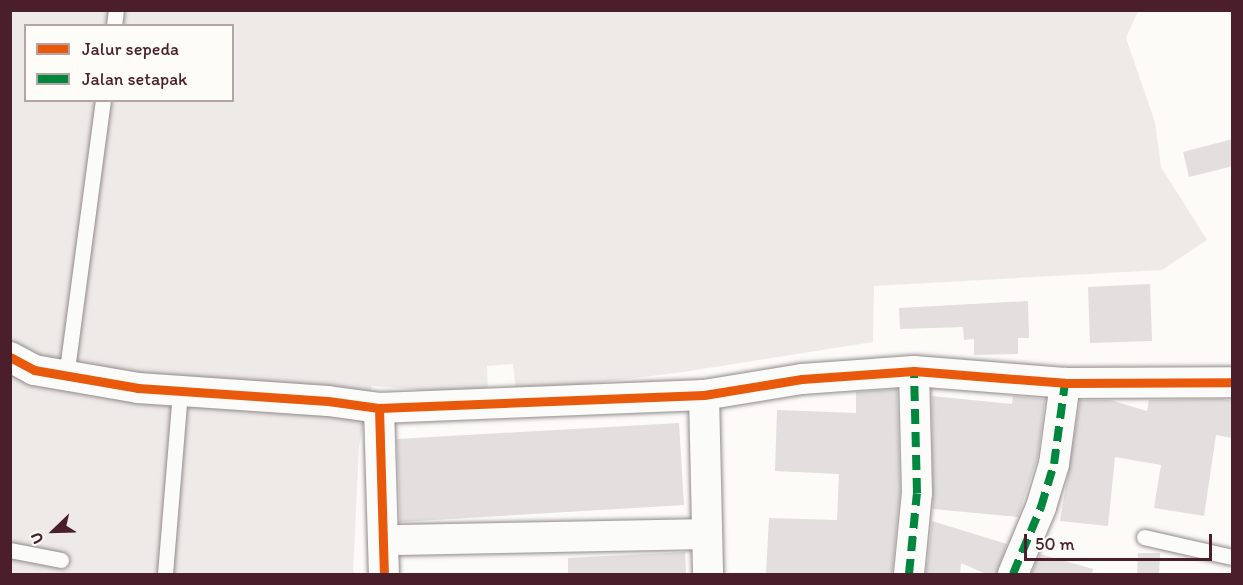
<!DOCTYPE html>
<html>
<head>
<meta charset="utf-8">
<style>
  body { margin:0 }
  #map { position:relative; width:1243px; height:585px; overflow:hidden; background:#fcfbf8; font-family:Itim,sans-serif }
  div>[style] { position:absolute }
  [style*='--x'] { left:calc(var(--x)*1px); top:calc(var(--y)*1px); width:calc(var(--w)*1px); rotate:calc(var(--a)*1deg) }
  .green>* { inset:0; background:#eeeae8 }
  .building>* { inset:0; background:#e2dfde }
  .roads { filter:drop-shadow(0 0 2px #928a8b) drop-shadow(0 0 2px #928a8b) }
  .service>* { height:15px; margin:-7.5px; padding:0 7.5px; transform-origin:7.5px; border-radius:7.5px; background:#fbfbf9 }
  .minor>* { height:30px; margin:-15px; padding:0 15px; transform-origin:15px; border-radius:15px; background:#fbfbf9 }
  .quiet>* { height:8px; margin-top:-4px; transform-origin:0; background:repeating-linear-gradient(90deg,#00873e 0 15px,transparent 0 23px) }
  .cycleway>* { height:9px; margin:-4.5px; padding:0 4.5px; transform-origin:4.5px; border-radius:4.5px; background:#e8590c }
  span { translate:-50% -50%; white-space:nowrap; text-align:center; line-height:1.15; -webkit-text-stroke:5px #fdfcf7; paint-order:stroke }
  .frame { position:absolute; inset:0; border:12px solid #4a1f2b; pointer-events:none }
  .legend { position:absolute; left:24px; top:24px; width:210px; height:78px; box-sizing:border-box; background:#fdfcf7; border:2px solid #b5a4a5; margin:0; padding:8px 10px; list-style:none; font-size:18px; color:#4a1f2b }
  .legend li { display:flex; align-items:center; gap:12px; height:30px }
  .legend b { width:30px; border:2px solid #b5a4a5 }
  .north { position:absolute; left:24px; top:501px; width:60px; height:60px; -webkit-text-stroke:4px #fdfcf7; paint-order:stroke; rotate:247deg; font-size:16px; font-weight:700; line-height:24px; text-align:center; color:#4a1f2b }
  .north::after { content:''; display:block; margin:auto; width:21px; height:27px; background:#4a1f2b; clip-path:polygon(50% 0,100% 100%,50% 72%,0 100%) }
  .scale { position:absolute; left:1024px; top:534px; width:188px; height:27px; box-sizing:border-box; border:3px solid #4a1f2b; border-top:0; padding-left:8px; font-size:18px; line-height:21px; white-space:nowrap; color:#4a1f2b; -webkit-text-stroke:4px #fdfcf7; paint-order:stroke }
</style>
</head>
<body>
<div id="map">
  <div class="green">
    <i style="clip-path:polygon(evenodd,10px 11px,1138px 11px,1126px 38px,1155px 122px,1161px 167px,1207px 240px,1162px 270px,874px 286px,873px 342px,676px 373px,516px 392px,513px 364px,487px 366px,488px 395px,372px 386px,359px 445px,353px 574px,11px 574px,10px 11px,26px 26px,232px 26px,232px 100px,26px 100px,26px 26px)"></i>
  </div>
  <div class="building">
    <i style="clip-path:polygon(1233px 139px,1233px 166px,1189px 177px,1183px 152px)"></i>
    <i style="clip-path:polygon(1150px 284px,1152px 341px,1090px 343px,1088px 287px)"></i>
    <i style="clip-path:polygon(1028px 301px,1029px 338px,1018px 338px,1018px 354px,974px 355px,974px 339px,964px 340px,963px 327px,900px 329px,899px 308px)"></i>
    <i style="clip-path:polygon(897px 389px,900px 492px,892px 574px,766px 574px,769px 518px,837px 520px,839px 474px,775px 471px,777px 410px,856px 413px,856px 392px)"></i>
    <i style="clip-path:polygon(932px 396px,1012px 404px,1013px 396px,1045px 399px,1038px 456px,1018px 517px,933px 509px)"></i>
    <i style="clip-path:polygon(1222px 399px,1233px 401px,1233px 438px,1216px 435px,1204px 516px,1154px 508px,1161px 465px,1115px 457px,1108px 526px,1060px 521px,1080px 400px,1110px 400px,1147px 411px,1149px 400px)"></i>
    <i style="clip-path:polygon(679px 423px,684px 505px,400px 522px,397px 439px)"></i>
    <i style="clip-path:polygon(932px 521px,1007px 544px,996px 574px,986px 574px,961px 563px,960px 574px,926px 574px)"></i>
    <i style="clip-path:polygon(685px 552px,686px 574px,568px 574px,568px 558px)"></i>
    <i style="clip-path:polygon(1138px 553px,1160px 553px,1159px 574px,1137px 574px)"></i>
    <i style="clip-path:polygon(1040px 554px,1093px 569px,1092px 574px,1031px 574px)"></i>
  </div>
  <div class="roads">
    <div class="service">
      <i style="--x:114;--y:26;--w:16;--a:-83"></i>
      <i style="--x:66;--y:377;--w:279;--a:-82.4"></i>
      <i style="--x:1144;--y:537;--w:90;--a:12.8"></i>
      <i style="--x:10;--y:550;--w:52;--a:11.1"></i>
      <i style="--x:165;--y:574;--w:184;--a:-85.3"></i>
    </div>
    <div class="minor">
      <i style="--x:10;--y:357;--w:27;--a:28"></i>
      <i style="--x:34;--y:370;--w:106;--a:9.8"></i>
      <i style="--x:138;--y:388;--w:190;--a:3.9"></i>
      <i style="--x:328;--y:401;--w:51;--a:7.8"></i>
      <i style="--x:379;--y:408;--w:166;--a:88.3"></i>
      <i style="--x:704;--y:395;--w:179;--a:88.7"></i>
      <i style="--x:379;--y:408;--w:325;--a:-2.3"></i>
      <i style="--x:704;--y:395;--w:99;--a:-9.3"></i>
      <i style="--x:802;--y:379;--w:112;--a:-4.1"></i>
      <i style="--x:914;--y:371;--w:151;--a:4.5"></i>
      <i style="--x:1065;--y:383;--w:167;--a:-0.3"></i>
      <i style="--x:400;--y:540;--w:307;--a:-1.1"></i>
      <i style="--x:909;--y:574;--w:81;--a:-84.4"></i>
      <i style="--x:917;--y:493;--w:122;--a:-91.4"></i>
      <i style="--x:1013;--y:574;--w:73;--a:-67.3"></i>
      <i style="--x:1041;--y:507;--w:45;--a:-73.2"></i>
      <i style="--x:1054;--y:464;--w:82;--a:-82.3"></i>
    </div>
  </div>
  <div class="quiet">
    <i style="--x:909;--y:574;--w:81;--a:-84.4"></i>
    <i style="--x:917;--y:493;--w:122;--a:-91.4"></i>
    <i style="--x:1013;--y:574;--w:73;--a:-67.3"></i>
    <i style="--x:1041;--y:507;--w:45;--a:-73.2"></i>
    <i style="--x:1054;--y:464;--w:82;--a:-82.3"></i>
  </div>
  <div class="cycleway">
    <i style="--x:10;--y:357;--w:27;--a:28"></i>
    <i style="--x:34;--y:370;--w:106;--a:9.8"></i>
    <i style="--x:138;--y:388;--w:190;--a:3.9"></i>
    <i style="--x:328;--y:401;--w:51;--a:7.8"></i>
    <i style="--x:379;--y:408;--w:166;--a:88.3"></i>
    <i style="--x:379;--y:408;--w:325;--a:-2.3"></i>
    <i style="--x:704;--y:395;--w:99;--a:-9.3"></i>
    <i style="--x:802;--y:379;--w:112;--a:-4.1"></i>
    <i style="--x:914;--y:371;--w:151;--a:4.5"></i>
    <i style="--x:1065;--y:383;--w:167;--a:-0.3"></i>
  </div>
  <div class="frame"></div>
  <ul class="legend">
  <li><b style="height:8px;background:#e8590c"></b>Jalur sepeda</li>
  <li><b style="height:8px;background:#00873e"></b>Jalan setapak</li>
  </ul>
  <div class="north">U</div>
  <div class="scale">50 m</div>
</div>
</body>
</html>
